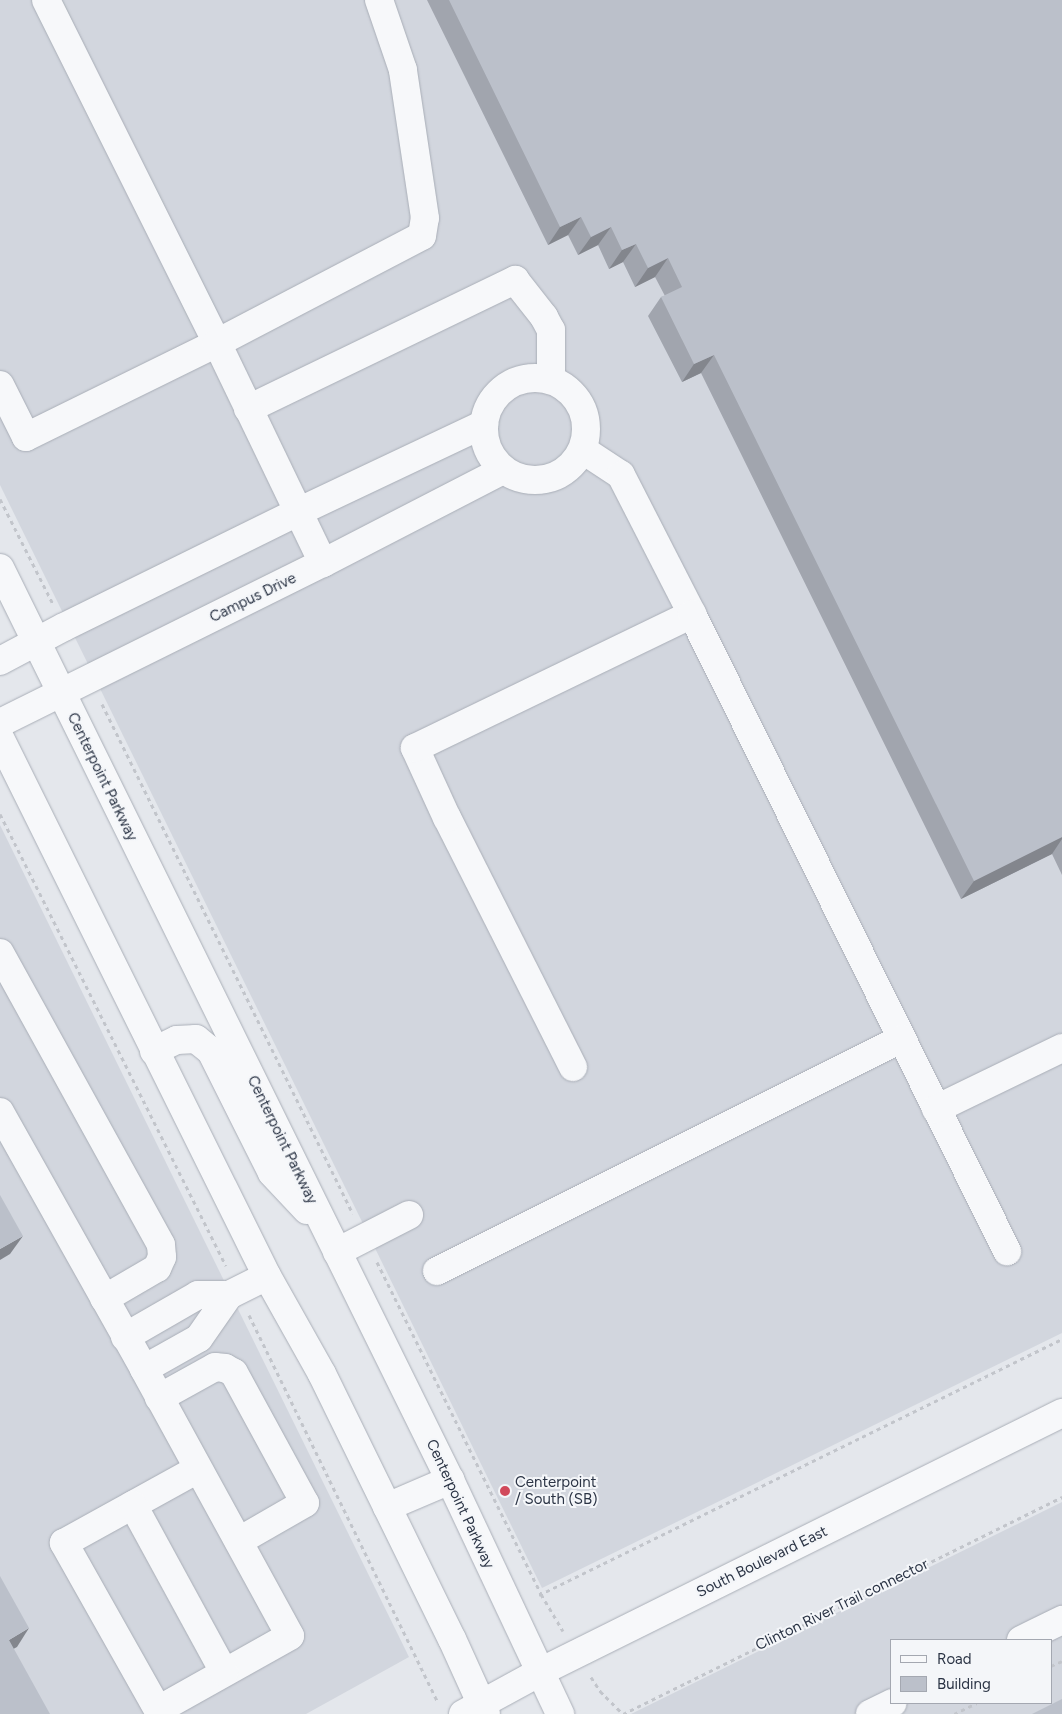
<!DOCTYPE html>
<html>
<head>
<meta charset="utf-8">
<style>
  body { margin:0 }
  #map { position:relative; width:1062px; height:1714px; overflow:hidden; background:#e4e7ec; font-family:Figtree,sans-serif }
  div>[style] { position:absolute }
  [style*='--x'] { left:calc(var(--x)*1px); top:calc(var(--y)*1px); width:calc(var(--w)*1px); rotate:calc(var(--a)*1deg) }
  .built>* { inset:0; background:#d2d6de }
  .path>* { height:3px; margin-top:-1.5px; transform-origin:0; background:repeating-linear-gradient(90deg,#c2c5cb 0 4px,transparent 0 8px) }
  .roads { filter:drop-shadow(0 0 1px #a9aeb7) drop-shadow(0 0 1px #a9aeb7) }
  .minor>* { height:28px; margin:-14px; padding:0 14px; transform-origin:14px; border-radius:14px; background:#f7f8fa }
  .minor>.ring { margin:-14px; padding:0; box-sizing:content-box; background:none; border:28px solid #f7f8fa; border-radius:50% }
  .wall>* { inset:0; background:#a1a5ae }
  .shaded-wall>* { inset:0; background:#83868d }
  .building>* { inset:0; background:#bbc0ca }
  .dots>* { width:14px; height:14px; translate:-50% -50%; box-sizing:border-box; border:2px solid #f4f6f9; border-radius:50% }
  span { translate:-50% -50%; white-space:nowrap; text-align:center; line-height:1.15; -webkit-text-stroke:4px #f4f6f9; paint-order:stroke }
  .street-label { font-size:15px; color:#2b3445 }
  .poi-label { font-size:15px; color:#2b3445 }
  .left { translate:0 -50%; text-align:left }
  .legend { position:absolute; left:890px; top:1639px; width:162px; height:65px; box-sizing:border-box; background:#f4f6f9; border:1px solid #a4a8b1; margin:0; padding:6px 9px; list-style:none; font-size:15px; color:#2b3445 }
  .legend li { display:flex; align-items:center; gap:10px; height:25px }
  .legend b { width:25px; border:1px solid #a4a8b1 }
</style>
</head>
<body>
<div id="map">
  <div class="built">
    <i style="clip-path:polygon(0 0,1062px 0,1062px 1333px,542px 1588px,0 485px)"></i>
    <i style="clip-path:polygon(0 825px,409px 1657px,306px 1714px,0 1714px)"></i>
    <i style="clip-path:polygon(evenodd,1062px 1502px,1062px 1714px,631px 1714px,1062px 1502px,891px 1640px,1051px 1640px,1051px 1703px,891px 1703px,891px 1640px)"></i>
  </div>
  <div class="path">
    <i style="--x:0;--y:499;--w:118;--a:63.2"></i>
    <i style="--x:102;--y:704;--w:568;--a:63.8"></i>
    <i style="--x:0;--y:814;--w:505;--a:63.43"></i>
    <i style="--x:377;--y:1262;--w:370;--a:63.7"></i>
    <i style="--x:541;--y:1594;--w:43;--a:59.3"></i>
    <i style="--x:249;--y:1315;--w:431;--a:64"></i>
    <i style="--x:539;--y:1595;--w:582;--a:-26.08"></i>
    <i style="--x:1051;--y:1666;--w:12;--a:-24"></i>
    <i style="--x:591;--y:1677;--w:17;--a:57"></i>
    <i style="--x:600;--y:1691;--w:33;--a:45"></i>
    <i style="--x:623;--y:1714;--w:490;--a:-26.3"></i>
    <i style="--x:954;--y:1714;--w:25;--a:-26"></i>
  </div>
  <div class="roads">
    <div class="minor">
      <i class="ring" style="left:484px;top:378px;width:74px;height:74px"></i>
      <i style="--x:0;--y:385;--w:58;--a:63.4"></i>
      <i style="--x:26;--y:437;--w:213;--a:-26.2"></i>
      <i style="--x:217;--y:343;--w:383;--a:-116.5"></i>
      <i style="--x:248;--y:409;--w:297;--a:-25.8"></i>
      <i style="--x:515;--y:280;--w:47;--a:51.9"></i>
      <i style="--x:544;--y:317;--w:15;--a:62"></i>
      <i style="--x:551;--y:330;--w:49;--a:90"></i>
      <i style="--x:583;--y:450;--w:45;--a:33.3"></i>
      <i style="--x:621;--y:475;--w:156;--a:62.9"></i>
      <i style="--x:323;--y:563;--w:244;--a:-115.7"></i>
      <i style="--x:217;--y:343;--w:231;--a:-27.6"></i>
      <i style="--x:422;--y:236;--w:18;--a:-81"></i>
      <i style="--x:425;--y:218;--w:150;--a:-98.5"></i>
      <i style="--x:403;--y:70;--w:74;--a:-108.9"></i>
      <i style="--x:0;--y:568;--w:1017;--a:63.74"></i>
      <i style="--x:450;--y:1480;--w:259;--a:64.8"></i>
      <i style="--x:0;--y:661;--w:72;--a:-28"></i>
      <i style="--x:64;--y:627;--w:261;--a:-26.2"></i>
      <i style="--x:298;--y:512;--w:206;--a:-25.3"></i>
      <i style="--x:0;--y:723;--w:360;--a:-26.4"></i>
      <i style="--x:323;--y:563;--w:203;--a:-27.3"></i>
      <i style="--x:0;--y:738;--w:601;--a:63.61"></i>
      <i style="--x:267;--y:1276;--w:112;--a:60.7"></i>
      <i style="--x:322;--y:1374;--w:295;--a:63.9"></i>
      <i style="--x:452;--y:1639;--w:82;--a:65.6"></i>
      <i style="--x:0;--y:953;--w:333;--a:61.1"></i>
      <i style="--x:161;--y:1245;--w:12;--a:85"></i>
      <i style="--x:162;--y:1257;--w:12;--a:114"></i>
      <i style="--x:157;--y:1268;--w:61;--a:149.7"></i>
      <i style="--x:154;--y:1051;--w:25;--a:-26"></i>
      <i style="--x:177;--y:1040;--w:19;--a:-3"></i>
      <i style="--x:196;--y:1039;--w:19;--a:39"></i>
      <i style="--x:211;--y:1051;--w:136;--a:63.4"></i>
      <i style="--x:272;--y:1173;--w:51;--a:46.6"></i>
      <i style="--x:573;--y:1067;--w:279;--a:-116.8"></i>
      <i style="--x:447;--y:818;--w:77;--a:-114.6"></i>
      <i style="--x:415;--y:748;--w:308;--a:-25.8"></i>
      <i style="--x:692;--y:614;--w:711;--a:63.69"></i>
      <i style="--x:936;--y:1109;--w:140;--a:-25.8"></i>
      <i style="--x:0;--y:1112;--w:295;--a:60.7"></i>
      <i style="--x:144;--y:1369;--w:304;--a:61.3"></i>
      <i style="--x:290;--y:1636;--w:151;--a:150.7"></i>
      <i style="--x:158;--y:1710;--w:192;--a:-119.4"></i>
      <i style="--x:64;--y:1543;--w:153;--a:-28.9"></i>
      <i style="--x:337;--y:1252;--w:81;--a:-27.2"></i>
      <i style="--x:437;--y:1271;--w:519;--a:-26.57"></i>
      <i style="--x:125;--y:1337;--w:84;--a:-29.9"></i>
      <i style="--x:198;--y:1295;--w:31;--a:0"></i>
      <i style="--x:229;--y:1295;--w:42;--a:-26.6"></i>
      <i style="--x:144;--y:1369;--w:63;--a:-29.4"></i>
      <i style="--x:199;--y:1338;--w:52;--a:-55.1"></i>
      <i style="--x:159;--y:1398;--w:64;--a:-29"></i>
      <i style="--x:215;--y:1367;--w:10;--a:6"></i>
      <i style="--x:225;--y:1368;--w:10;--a:29"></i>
      <i style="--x:234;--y:1373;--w:148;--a:61.4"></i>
      <i style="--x:305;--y:1503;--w:76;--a:150.1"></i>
      <i style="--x:133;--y:1505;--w:190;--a:61.4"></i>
      <i style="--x:387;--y:1507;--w:69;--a:-23.2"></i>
      <i style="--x:1021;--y:1640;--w:46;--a:-26"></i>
      <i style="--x:463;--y:1714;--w:88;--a:-28.6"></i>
      <i style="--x:540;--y:1672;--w:583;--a:-26.39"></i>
      <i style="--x:870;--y:1714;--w:25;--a:-26"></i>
    </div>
  </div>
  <div class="wall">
    <i style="clip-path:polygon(427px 0,1062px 0,1062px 875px,1052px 854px,961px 899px,701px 373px,682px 382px,648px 316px,661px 297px,665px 296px,655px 277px,635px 287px,623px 262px,609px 269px,598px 245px,578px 255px,568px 235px,548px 245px)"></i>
  </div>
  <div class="shaded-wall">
    <i style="clip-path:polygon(581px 217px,568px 235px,548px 245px,560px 227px)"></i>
    <i style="clip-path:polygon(611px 227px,598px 245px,578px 255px,591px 237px)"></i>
    <i style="clip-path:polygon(636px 244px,623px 262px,609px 269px,622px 250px)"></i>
    <i style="clip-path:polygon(668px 258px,655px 277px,635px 287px,648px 268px)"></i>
    <i style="clip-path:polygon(714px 355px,701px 373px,682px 382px,694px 364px)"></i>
    <i style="clip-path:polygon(1062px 837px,1062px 839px,1052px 854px,961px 899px,974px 881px)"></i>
    <i style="clip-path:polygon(23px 1236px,10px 1254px,0 1260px,0 1249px)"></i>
    <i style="clip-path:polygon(29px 1628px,17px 1647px,0 1656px,9px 1640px)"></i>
  </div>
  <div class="building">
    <i style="clip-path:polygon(449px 0,1062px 0,1062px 837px,974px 881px,714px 355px,694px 364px,661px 297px,682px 287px,668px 258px,648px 268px,636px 244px,622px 250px,611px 227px,591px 237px,581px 217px,560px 227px)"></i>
    <i style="clip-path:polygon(0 1195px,23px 1236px,0 1249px)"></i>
    <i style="clip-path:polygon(0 1576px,29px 1628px,9px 1640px,50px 1714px,0 1714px)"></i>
    <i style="clip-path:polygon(1062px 1699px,1062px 1714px,1032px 1714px)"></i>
  </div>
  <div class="dots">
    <i style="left:505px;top:1491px;background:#d1495b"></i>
  </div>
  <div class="street-label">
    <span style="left:253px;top:598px;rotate:-26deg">Campus Drive</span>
    <span style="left:102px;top:777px;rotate:64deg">Centerpoint Parkway</span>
    <span style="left:282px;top:1140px;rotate:64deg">Centerpoint Parkway</span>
    <span style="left:460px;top:1504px;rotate:65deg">Centerpoint Parkway</span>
    <span style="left:762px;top:1562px;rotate:-26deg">South Boulevard East</span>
    <span style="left:842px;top:1605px;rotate:-26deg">Clinton River Trail connector</span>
  </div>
  <div class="poi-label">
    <span class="left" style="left:515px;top:1491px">Centerpoint<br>/ South (SB)</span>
  </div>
  <ul class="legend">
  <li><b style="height:6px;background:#f7f8fa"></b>Road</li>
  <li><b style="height:14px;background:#bbc0ca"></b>Building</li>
  </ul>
</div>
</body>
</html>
